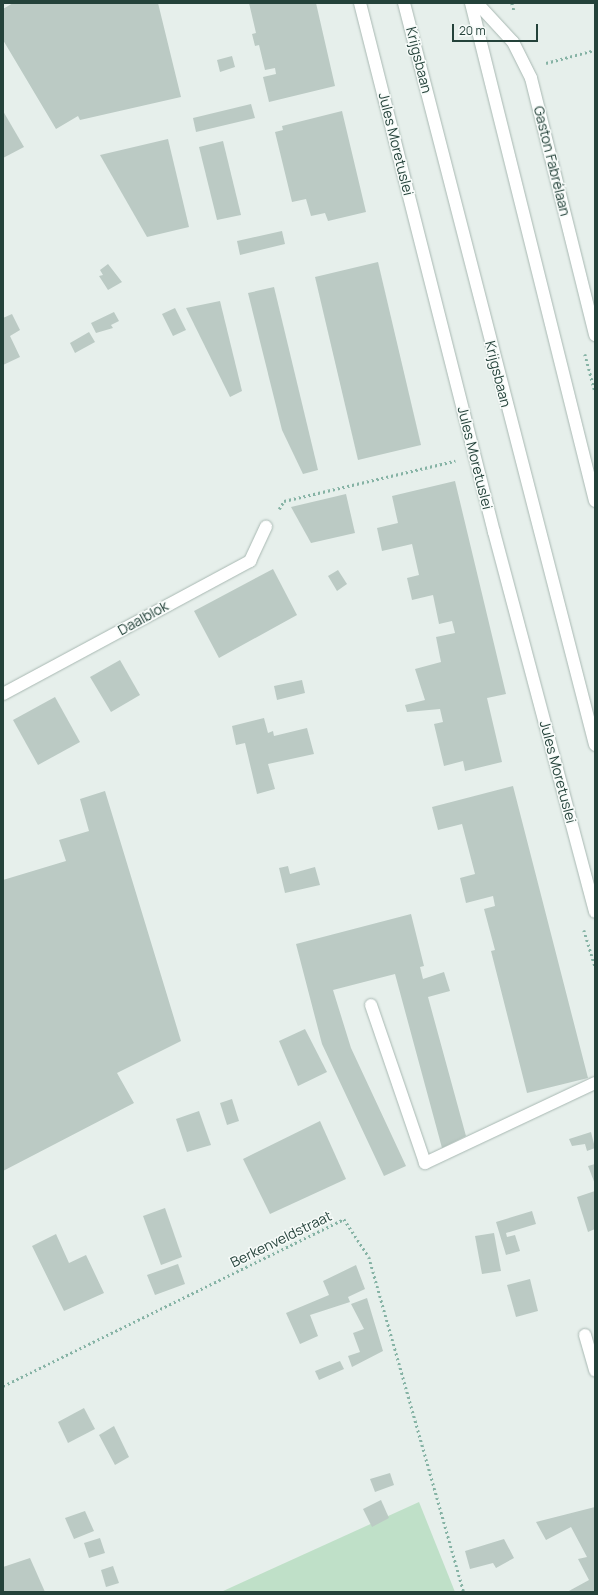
<!DOCTYPE html>
<html>
<head>
<meta charset="utf-8">
<style>
  body { margin:0 }
  #map { position:relative; width:598px; height:1595px; overflow:hidden; background:#e6efeb; font-family:Manrope,sans-serif }
  div>[style] { position:absolute }
  [style*='--x'] { left:calc(var(--x)*1px); top:calc(var(--y)*1px); width:calc(var(--w)*1px); rotate:calc(var(--a)*1deg) }
  .green>* { inset:0; background:#bfe0c8 }
  .building>* { inset:0; background:#bbcac4 }
  .path>* { height:2.5px; margin-top:-1.25px; transform-origin:0; background:repeating-linear-gradient(90deg,#86b3a5 0 2px,transparent 0 5px) }
  .roads { filter:drop-shadow(0 0 1px #a8b8b2) drop-shadow(0 0 1px #a8b8b2) }
  .lane>* { height:12px; margin:-6px; padding:0 6px; transform-origin:6px; border-radius:6px; background:#fff }
  .street>* { height:12px; margin:-6px; padding:0 6px; transform-origin:6px; border-radius:6px; background:#fff }
  .secondary>* { height:12px; margin:-6px; padding:0 6px; transform-origin:6px; border-radius:6px; background:#fff }
  span { translate:-50% -50%; white-space:nowrap; text-align:center; line-height:1.15; -webkit-text-stroke:3px #f7fbf9; paint-order:stroke }
  .street-label { font-size:14px; color:#24423a }
  .frame { position:absolute; inset:0; border:4px solid #24423a; pointer-events:none }
  .scale { position:absolute; left:452px; top:24px; width:86px; height:18px; box-sizing:border-box; border:2px solid #24423a; border-top:0; padding-left:5px; font-size:12px; line-height:14px; white-space:nowrap; color:#24423a; -webkit-text-stroke:3px #f7fbf9; paint-order:stroke }
</style>
</head>
<body>
<div id="map">
  <div class="green">
    <i style="clip-path:polygon(419px 1502px,455px 1592px,221px 1592px)"></i>
  </div>
  <div class="building">
    <i style="clip-path:polygon(13px 3px,158px 3px,181px 97px,80px 120px,78px 116px,56px 129px,3px 40px,3px 9px)"></i>
    <i style="clip-path:polygon(249px 3px,316px 3px,335px 86px,269px 102px,263px 77px,276px 74px,275px 68px,265px 70px,259px 45px,255px 46px,252px 34px,256px 33px)"></i>
    <i style="clip-path:polygon(232px 56px,235px 67px,220px 72px,217px 60px)"></i>
    <i style="clip-path:polygon(251px 104px,255px 118px,196px 132px,193px 118px)"></i>
    <i style="clip-path:polygon(3px 111px,24px 147px,3px 158px)"></i>
    <i style="clip-path:polygon(342px 111px,366px 212px,328px 221px,325px 213px,311px 216px,306px 199px,292px 202px,275px 132px,283px 130px,282px 126px)"></i>
    <i style="clip-path:polygon(168px 139px,189px 227px,147px 237px,100px 155px)"></i>
    <i style="clip-path:polygon(223px 141px,241px 215px,217px 220px,199px 147px)"></i>
    <i style="clip-path:polygon(282px 231px,285px 244px,240px 255px,237px 241px)"></i>
    <i style="clip-path:polygon(378px 262px,421px 445px,358px 460px,315px 277px)"></i>
    <i style="clip-path:polygon(108px 264px,122px 282px,108px 290px,99px 276px,103px 275px,100px 270px)"></i>
    <i style="clip-path:polygon(274px 287px,318px 470px,303px 474px,282px 430px,248px 293px)"></i>
    <i style="clip-path:polygon(220px 301px,242px 391px,230px 397px,186px 308px)"></i>
    <i style="clip-path:polygon(175px 308px,186px 330px,173px 336px,162px 314px)"></i>
    <i style="clip-path:polygon(114px 312px,119px 321px,111px 325px,113px 328px,96px 333px,91px 323px)"></i>
    <i style="clip-path:polygon(12px 314px,20px 330px,10px 336px,20px 357px,3px 365px,3px 318px)"></i>
    <i style="clip-path:polygon(89px 332px,95px 342px,75px 353px,70px 343px)"></i>
    <i style="clip-path:polygon(455px 481px,506px 694px,487px 698px,502px 762px,465px 771px,463px 761px,444px 766px,434px 724px,443px 722px,440px 709px,407px 712px,405px 705px,425px 700px,415px 669px,441px 662px,436px 637px,455px 633px,452px 621px,439px 624px,433px 595px,412px 600px,407px 578px,419px 575px,412px 544px,382px 551px,377px 528px,398px 523px,392px 496px)"></i>
    <i style="clip-path:polygon(346px 494px,355px 533px,311px 543px,291px 507px)"></i>
    <i style="clip-path:polygon(273px 569px,297px 615px,219px 658px,194px 611px)"></i>
    <i style="clip-path:polygon(338px 570px,347px 584px,337px 591px,328px 576px)"></i>
    <i style="clip-path:polygon(120px 660px,140px 695px,111px 712px,90px 677px)"></i>
    <i style="clip-path:polygon(302px 680px,305px 693px,277px 700px,274px 686px)"></i>
    <i style="clip-path:polygon(55px 697px,80px 742px,38px 765px,13px 720px)"></i>
    <i style="clip-path:polygon(264px 718px,268px 733px,273px 731px,274px 736px,307px 728px,314px 754px,268px 764px,275px 789px,257px 794px,245px 743px,236px 745px,232px 726px)"></i>
    <i style="clip-path:polygon(513px 786px,588px 1078px,527px 1093px,491px 951px,495px 950px,484px 909px,495px 906px,493px 896px,466px 903px,460px 878px,475px 874px,462px 824px,438px 830px,432px 807px)"></i>
    <i style="clip-path:polygon(105px 791px,181px 1041px,117px 1073px,134px 1103px,3px 1171px,3px 880px,66px 861px,59px 840px,89px 831px,80px 799px)"></i>
    <i style="clip-path:polygon(288px 866px,290px 874px,315px 867px,320px 885px,285px 893px,279px 868px)"></i>
    <i style="clip-path:polygon(411px 914px,424px 966px,420px 967px,423px 979px,444px 972px,450px 991px,428px 997px,466px 1136px,442px 1148px,395px 974px,333px 990px,351px 1048px,406px 1166px,384px 1176px,322px 1044px,296px 944px)"></i>
    <i style="clip-path:polygon(305px 1029px,327px 1072px,298px 1086px,279px 1041px)"></i>
    <i style="clip-path:polygon(232px 1099px,239px 1121px,227px 1125px,220px 1103px)"></i>
    <i style="clip-path:polygon(199px 1111px,211px 1145px,187px 1152px,176px 1119px)"></i>
    <i style="clip-path:polygon(320px 1121px,346px 1179px,270px 1214px,243px 1159px)"></i>
    <i style="clip-path:polygon(591px 1132px,595px 1148px,587px 1151px,585px 1144px,572px 1146px,569px 1139px)"></i>
    <i style="clip-path:polygon(595px 1164px,595px 1184px,588px 1166px)"></i>
    <i style="clip-path:polygon(595px 1191px,595px 1229px,588px 1232px,577px 1197px)"></i>
    <i style="clip-path:polygon(165px 1208px,182px 1257px,161px 1265px,143px 1216px)"></i>
    <i style="clip-path:polygon(532px 1211px,536px 1224px,506px 1233px,507px 1237px,515px 1235px,520px 1251px,506px 1255px,496px 1222px)"></i>
    <i style="clip-path:polygon(494px 1233px,501px 1271px,482px 1274px,475px 1236px)"></i>
    <i style="clip-path:polygon(56px 1234px,69px 1263px,86px 1255px,104px 1293px,64px 1311px,32px 1246px)"></i>
    <i style="clip-path:polygon(178px 1264px,185px 1284px,155px 1295px,147px 1275px)"></i>
    <i style="clip-path:polygon(356px 1265px,365px 1289px,348px 1297px,350px 1302px,310px 1315px,318px 1336px,300px 1344px,286px 1313px,329px 1295px,323px 1281px)"></i>
    <i style="clip-path:polygon(530px 1279px,538px 1311px,516px 1317px,507px 1285px)"></i>
    <i style="clip-path:polygon(367px 1298px,383px 1351px,352px 1367px,348px 1356px,360px 1352px,353px 1333px,364px 1329px,351px 1304px)"></i>
    <i style="clip-path:polygon(340px 1361px,344px 1369px,319px 1380px,315px 1371px)"></i>
    <i style="clip-path:polygon(84px 1408px,95px 1429px,68px 1443px,58px 1422px)"></i>
    <i style="clip-path:polygon(114px 1426px,129px 1457px,115px 1465px,99px 1435px)"></i>
    <i style="clip-path:polygon(390px 1473px,394px 1485px,375px 1492px,370px 1479px)"></i>
    <i style="clip-path:polygon(381px 1500px,389px 1518px,372px 1527px,363px 1509px)"></i>
    <i style="clip-path:polygon(595px 1507px,595px 1592px,567px 1592px,589px 1580px,578px 1559px,587px 1557px,571px 1527px,546px 1540px,536px 1522px)"></i>
    <i style="clip-path:polygon(85px 1511px,94px 1531px,74px 1539px,65px 1518px)"></i>
    <i style="clip-path:polygon(100px 1538px,105px 1553px,89px 1558px,84px 1543px)"></i>
    <i style="clip-path:polygon(504px 1539px,514px 1558px,496px 1568px,493px 1563px,470px 1569px,465px 1551px)"></i>
    <i style="clip-path:polygon(30px 1558px,45px 1592px,3px 1592px,3px 1567px)"></i>
    <i style="clip-path:polygon(113px 1566px,119px 1583px,106px 1587px,101px 1570px)"></i>
  </div>
  <div class="path">
    <i style="--x:512;--y:3;--w:7;--a:74"></i>
    <i style="--x:546;--y:63;--w:51;--a:-14.9"></i>
    <i style="--x:585;--y:354;--w:39;--a:75"></i>
    <i style="--x:279;--y:509;--w:9;--a:-58"></i>
    <i style="--x:284;--y:501;--w:176;--a:-13.2"></i>
    <i style="--x:584;--y:930;--w:39;--a:73"></i>
    <i style="--x:3;--y:1386;--w:380;--a:-26.1"></i>
    <i style="--x:344;--y:1219;--w:45;--a:56.7"></i>
    <i style="--x:369;--y:1257;--w:348;--a:74.2"></i>
  </div>
  <div class="roads">
    <div class="lane">
      <i style="--x:371;--y:1005;--w:167;--a:71.1"></i>
      <i style="--x:425;--y:1163;--w:188;--a:-25.2"></i>
      <i style="--x:585;--y:1335;--w:37;--a:74"></i>
    </div>
    <div class="street">
      <i style="--x:360;--y:3;--w:546;--a:75.79"></i>
      <i style="--x:494;--y:532;--w:393;--a:75.1"></i>
      <i style="--x:477;--y:3;--w:53;--a:47.3"></i>
      <i style="--x:513;--y:42;--w:40;--a:63.4"></i>
      <i style="--x:531;--y:78;--w:265;--a:76"></i>
      <i style="--x:3;--y:694;--w:281;--a:-28.3"></i>
      <i style="--x:250;--y:561;--w:38;--a:-65"></i>
    </div>
    <div class="secondary">
      <i style="--x:404;--y:3;--w:766;--a:75.56"></i>
      <i style="--x:471;--y:3;--w:513;--a:76.02"></i>
    </div>
  </div>
  <div class="street-label">
    <span style="left:419px;top:60px;rotate:76deg">Krijgsbaan</span>
    <span style="left:396px;top:144px;rotate:76deg">Jules Moretuslei</span>
    <span style="left:552px;top:161px;rotate:76deg">Gaston Fabrélaan</span>
    <span style="left:498px;top:374px;rotate:76deg">Krijgsbaan</span>
    <span style="left:475px;top:458px;rotate:76deg">Jules Moretuslei</span>
    <span style="left:143px;top:618px;rotate:-29deg">Daalblok</span>
    <span style="left:558px;top:772px;rotate:75deg">Jules Moretuslei</span>
    <span style="left:281px;top:1239px;rotate:-26deg">Berkenveldstraat</span>
  </div>
  <div class="frame"></div>
  <div class="scale">20 m</div>
</div>
</body>
</html>
